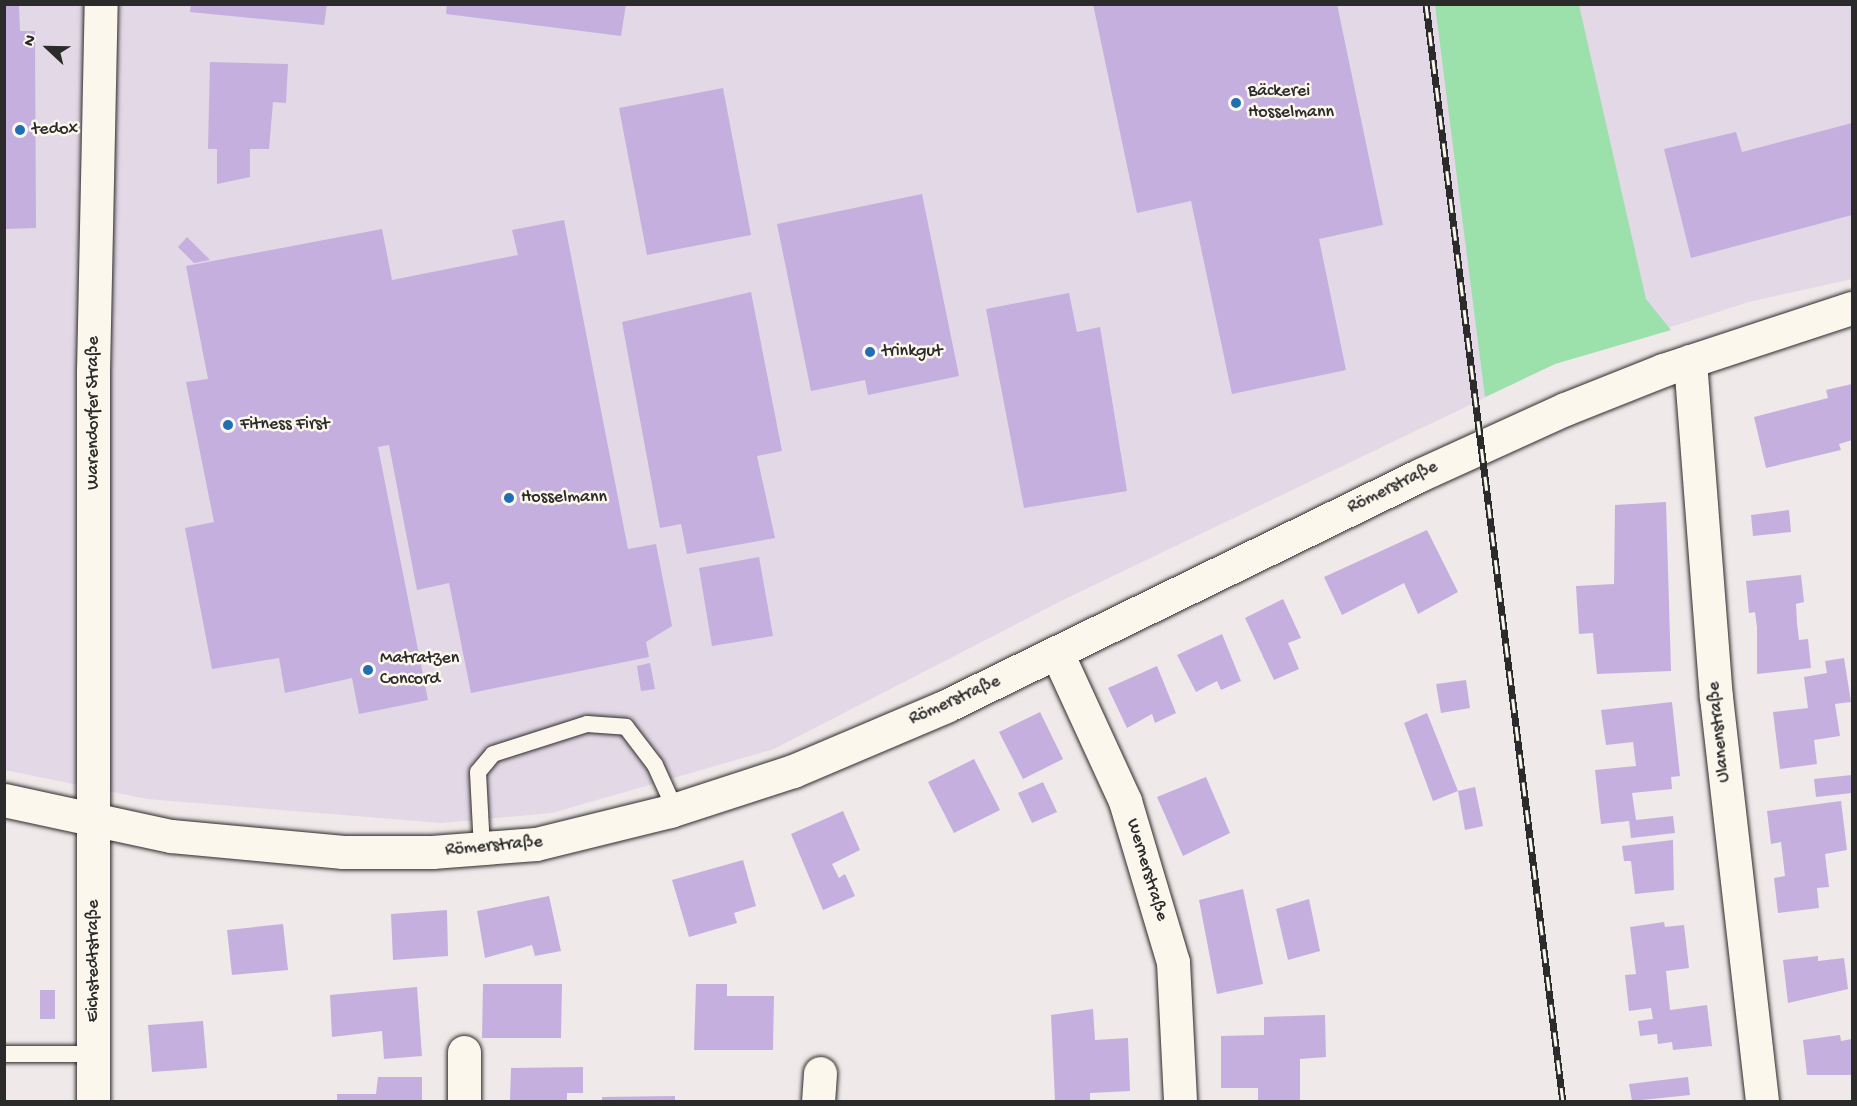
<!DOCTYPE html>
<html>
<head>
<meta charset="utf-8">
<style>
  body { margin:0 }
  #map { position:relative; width:1857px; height:1106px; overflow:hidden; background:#f0e9e9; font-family:"Gochi Hand",sans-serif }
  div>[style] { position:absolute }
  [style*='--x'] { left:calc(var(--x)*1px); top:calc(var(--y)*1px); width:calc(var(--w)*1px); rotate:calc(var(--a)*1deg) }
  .built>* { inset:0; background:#e3d8e6 }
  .green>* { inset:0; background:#9ce0ab }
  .building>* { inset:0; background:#c5afde }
  .roads { filter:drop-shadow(0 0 2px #2b2b2b) drop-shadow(0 0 2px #2b2b2b) }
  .service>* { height:16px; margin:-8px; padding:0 8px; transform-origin:8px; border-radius:8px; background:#fbf7ec }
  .minor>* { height:33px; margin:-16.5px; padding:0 16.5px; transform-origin:16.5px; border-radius:16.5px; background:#fbf7ec }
  .tertiary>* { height:33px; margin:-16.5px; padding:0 16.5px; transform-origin:16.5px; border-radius:16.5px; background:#fbf7ec }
  .secondary>* { height:33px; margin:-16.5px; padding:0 16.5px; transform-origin:16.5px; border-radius:16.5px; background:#fbf7ec }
  .rail>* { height:7px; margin-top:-3.5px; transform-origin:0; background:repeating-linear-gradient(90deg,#fbf7ec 0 14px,#2b2b2b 0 28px); box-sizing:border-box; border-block:2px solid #2b2b2b }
  .dots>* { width:16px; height:16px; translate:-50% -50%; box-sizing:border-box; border:3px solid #fbf7ec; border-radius:50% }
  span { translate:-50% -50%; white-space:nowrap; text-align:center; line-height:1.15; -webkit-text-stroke:5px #fbf7ec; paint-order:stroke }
  .poi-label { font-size:18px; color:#2b2b2b }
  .left { translate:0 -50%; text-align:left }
  .street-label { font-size:18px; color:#2b2b2b }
  .frame { position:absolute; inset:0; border:6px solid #2b2b2b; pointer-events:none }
  .north { position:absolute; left:18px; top:18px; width:60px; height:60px; -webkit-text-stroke:4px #fbf7ec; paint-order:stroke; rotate:292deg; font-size:16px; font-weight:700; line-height:24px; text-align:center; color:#2b2b2b }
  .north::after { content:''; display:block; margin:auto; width:21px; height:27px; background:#2b2b2b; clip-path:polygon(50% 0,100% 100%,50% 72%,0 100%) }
</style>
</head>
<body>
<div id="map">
  <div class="built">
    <i style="clip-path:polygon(5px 5px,1852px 5px,1852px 279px,1749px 302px,1555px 364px,1065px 599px,774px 749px,552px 813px,441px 823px,147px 799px,5px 770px)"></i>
  </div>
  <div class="green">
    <i style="clip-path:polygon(1435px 5px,1579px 5px,1646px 299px,1671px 330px,1555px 364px,1485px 397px)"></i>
  </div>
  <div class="building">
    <i style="clip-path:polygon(191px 4px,327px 4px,324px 25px,190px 12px)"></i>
    <i style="clip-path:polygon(447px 4px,626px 4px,621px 36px,446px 14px)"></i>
    <i style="clip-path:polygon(1093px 4px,1337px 4px,1383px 225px,1319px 239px,1346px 370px,1232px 394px,1191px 201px,1137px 213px)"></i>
    <i style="clip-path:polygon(4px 5px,19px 5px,20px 31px,35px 31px,36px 228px,4px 229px)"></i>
    <i style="clip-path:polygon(210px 62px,288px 64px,286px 103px,273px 102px,269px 149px,250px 149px,250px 177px,217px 184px,217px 149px,208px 149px)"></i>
    <i style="clip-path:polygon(723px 88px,751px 235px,647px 255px,619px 108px)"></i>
    <i style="clip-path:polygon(1852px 123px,1852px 215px,1691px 258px,1664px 149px,1736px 132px,1742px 152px)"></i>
    <i style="clip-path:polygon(922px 194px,959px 376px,868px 395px,865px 380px,811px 391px,777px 224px)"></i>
    <i style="clip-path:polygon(564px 220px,628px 549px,656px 544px,672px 626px,646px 642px,649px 657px,471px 693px,449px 583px,417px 590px,389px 445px,378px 447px,428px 700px,359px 714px,352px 678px,285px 693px,279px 658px,212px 669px,185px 528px,214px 522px,186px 382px,208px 379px,186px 266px,382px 229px,392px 280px,518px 255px,512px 230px)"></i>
    <i style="clip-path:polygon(187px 237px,210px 260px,194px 263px,178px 247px)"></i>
    <i style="clip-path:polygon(751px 292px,782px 451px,757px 456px,775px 538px,687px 554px,681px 524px,660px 528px,622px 322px)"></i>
    <i style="clip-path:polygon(1069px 293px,1077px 332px,1100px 327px,1127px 491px,1024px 508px,986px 309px)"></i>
    <i style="clip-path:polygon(1852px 384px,1852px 440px,1839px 444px,1841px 450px,1766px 468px,1754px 417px,1828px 398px,1826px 390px)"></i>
    <i style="clip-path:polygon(1666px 502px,1671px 671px,1597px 674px,1593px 633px,1579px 634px,1576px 586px,1614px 584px,1615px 505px)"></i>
    <i style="clip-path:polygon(1789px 510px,1791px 532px,1753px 536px,1751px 515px)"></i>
    <i style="clip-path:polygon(1427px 530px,1458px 592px,1418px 614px,1404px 583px,1342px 615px,1324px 577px)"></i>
    <i style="clip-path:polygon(759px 557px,773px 636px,712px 646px,699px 568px)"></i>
    <i style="clip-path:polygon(1801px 575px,1804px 602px,1796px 604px,1797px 623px,1799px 640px,1808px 639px,1811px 668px,1757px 674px,1757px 627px,1755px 612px,1749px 613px,1746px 581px)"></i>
    <i style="clip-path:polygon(1283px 599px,1301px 638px,1288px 643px,1299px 669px,1274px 680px,1245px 618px)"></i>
    <i style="clip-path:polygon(1222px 634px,1241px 681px,1221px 690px,1217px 681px,1196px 692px,1177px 655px)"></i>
    <i style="clip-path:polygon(1844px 658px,1851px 702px,1835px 704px,1840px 736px,1814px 740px,1817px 764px,1780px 769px,1773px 712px,1808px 708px,1804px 677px,1827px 673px,1825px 661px)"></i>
    <i style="clip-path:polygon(650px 663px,655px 689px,641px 691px,637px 666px)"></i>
    <i style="clip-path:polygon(1157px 666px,1176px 713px,1155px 723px,1152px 714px,1127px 728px,1108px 688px)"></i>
    <i style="clip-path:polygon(1466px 680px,1470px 708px,1441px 713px,1436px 684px)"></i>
    <i style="clip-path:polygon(1672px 702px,1680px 776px,1671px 777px,1672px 789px,1632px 793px,1636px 820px,1673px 816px,1675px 833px,1631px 838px,1629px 821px,1601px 824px,1595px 770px,1636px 766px,1633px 742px,1606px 745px,1601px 710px)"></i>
    <i style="clip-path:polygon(1040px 712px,1063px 759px,1023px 779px,999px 732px)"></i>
    <i style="clip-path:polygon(1427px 713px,1458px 791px,1433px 801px,1404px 723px)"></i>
    <i style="clip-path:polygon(974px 759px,1000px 810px,954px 833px,928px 782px)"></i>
    <i style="clip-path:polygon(1852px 775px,1852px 793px,1816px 797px,1814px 779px)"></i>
    <i style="clip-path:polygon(1206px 777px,1230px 833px,1183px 856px,1157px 797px)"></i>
    <i style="clip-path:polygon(1043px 782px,1057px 812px,1032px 823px,1018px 793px)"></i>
    <i style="clip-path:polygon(1475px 787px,1483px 826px,1465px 830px,1458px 791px)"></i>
    <i style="clip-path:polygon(1841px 801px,1847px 850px,1825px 854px,1829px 887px,1817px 888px,1819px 908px,1778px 913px,1774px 878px,1785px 876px,1781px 842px,1771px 844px,1767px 811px)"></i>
    <i style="clip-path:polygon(843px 811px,860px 850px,832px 864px,839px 878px,845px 874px,855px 896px,823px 910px,791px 834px)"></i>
    <i style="clip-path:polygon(1673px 840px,1674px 890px,1635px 894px,1631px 861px,1624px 861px,1622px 846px)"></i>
    <i style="clip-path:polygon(743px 860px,756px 906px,734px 913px,737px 923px,689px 937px,672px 880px)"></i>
    <i style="clip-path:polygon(1243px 889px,1263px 984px,1217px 994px,1199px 900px)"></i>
    <i style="clip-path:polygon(549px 896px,561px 951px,535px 956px,532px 945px,485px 958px,477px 911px)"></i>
    <i style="clip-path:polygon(1309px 899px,1320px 951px,1288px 960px,1276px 909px)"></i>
    <i style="clip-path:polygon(447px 910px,448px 956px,393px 960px,391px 914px)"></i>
    <i style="clip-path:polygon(1664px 922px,1665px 927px,1684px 925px,1689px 968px,1666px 971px,1670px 1010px,1707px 1005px,1712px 1046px,1673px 1050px,1672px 1042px,1658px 1044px,1657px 1034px,1640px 1036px,1638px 1021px,1653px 1019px,1651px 1008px,1629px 1011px,1625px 975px,1636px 974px,1630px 927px)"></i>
    <i style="clip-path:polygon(283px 924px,288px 970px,232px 975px,227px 930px)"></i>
    <i style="clip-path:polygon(1818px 956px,1818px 961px,1844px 958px,1848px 989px,1788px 1003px,1783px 960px)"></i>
    <i style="clip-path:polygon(483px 984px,562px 984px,561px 1038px,482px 1038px)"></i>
    <i style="clip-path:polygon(696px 984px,727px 984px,727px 996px,774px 996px,773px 1050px,694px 1050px)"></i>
    <i style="clip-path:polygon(417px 987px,422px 1056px,384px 1059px,382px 1031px,332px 1037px,330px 995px)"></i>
    <i style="clip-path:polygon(40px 990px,55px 990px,55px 1019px,40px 1019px)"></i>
    <i style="clip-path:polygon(1093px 1009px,1095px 1040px,1128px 1038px,1130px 1091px,1090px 1093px,1090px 1101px,1055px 1101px,1051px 1015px)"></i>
    <i style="clip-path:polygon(1325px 1015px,1326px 1057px,1300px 1059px,1300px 1101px,1258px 1101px,1258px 1088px,1221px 1088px,1221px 1036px,1264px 1035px,1264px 1017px)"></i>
    <i style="clip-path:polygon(203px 1021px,207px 1068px,152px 1072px,148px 1025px)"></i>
    <i style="clip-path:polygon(1840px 1035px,1841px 1041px,1852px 1039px,1852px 1075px,1807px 1075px,1803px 1040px)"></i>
    <i style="clip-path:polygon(583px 1067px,583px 1093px,567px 1093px,567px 1101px,510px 1101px,511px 1068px)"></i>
    <i style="clip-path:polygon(378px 1077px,422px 1077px,422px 1101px,337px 1101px,337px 1094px,376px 1094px)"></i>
    <i style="clip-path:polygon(1688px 1077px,1690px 1095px,1632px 1101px,1629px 1084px)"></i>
    <i style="clip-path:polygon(675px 1096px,675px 1101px,602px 1101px,602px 1097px)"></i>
  </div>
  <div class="roads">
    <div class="service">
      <i style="--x:482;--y:849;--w:77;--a:-93"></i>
      <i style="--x:478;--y:772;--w:23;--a:-50"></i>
      <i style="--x:493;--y:754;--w:99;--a:-17.7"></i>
      <i style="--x:587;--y:724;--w:39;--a:4"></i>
      <i style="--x:626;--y:727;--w:48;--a:52.7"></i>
      <i style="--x:655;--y:765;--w:48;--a:65.6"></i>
      <i style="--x:4;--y:1054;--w:89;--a:0"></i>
    </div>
    <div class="minor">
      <i style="--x:1690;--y:361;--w:337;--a:85.6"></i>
      <i style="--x:1716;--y:697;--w:408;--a:83.5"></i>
      <i style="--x:1057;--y:653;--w:163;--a:65.3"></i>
      <i style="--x:1125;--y:801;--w:168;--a:73.4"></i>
      <i style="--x:1173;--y:962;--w:140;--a:87.1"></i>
      <i style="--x:464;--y:1052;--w:50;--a:90"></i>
      <i style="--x:818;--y:1102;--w:29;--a:-86"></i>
    </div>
    <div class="tertiary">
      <i style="--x:93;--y:1102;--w:731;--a:-90"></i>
      <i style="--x:93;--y:371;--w:367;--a:-88.8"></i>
    </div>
    <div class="secondary">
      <i style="--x:4;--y:800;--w:171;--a:12.2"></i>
      <i style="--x:171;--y:836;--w:173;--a:5.3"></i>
      <i style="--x:343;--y:852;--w:89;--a:0"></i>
      <i style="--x:432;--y:852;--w:104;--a:-4.4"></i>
      <i style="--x:536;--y:844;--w:138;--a:-13.8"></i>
      <i style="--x:670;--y:811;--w:129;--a:-18"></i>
      <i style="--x:793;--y:771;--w:166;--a:-23"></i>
      <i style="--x:946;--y:706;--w:527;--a:-25.98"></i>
      <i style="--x:1420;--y:475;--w:159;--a:-24.5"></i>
      <i style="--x:1565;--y:409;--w:105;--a:-21.7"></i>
      <i style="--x:1663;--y:370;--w:199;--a:-18.2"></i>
    </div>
  </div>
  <div class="rail">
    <i style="--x:1426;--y:4;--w:1107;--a:82.89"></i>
  </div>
  <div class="dots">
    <i style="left:1236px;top:103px;background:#1f6fb2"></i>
    <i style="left:20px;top:130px;background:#1f6fb2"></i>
    <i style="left:870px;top:352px;background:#1f6fb2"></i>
    <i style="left:228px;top:425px;background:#1f6fb2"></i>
    <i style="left:509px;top:498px;background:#1f6fb2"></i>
    <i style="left:368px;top:670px;background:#1f6fb2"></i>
  </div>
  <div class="poi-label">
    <span class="left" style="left:1248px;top:103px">Bäckerei<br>Hosselmann</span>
    <span class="left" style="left:32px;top:130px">tedox</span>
    <span class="left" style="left:882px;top:352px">trinkgut</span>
    <span class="left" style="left:240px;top:425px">Fitness First</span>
    <span class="left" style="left:521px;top:498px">Hosselmann</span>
    <span class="left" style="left:380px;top:670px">Matratzen<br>Concord</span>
  </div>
  <div class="street-label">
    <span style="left:94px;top:413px;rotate:-90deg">Warendorfer Straße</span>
    <span style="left:1393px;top:488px;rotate:-26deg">Römerstraße</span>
    <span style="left:955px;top:701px;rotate:-24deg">Römerstraße</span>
    <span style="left:1720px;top:732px;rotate:-96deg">Ulanenstraße</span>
    <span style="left:494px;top:847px;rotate:-5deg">Römerstraße</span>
    <span style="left:1146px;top:870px;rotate:73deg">Wernerstraße</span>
    <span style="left:94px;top:961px;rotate:-90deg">Eichstedtstraße</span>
  </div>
  <div class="frame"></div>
  <div class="north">N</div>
</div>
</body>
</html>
